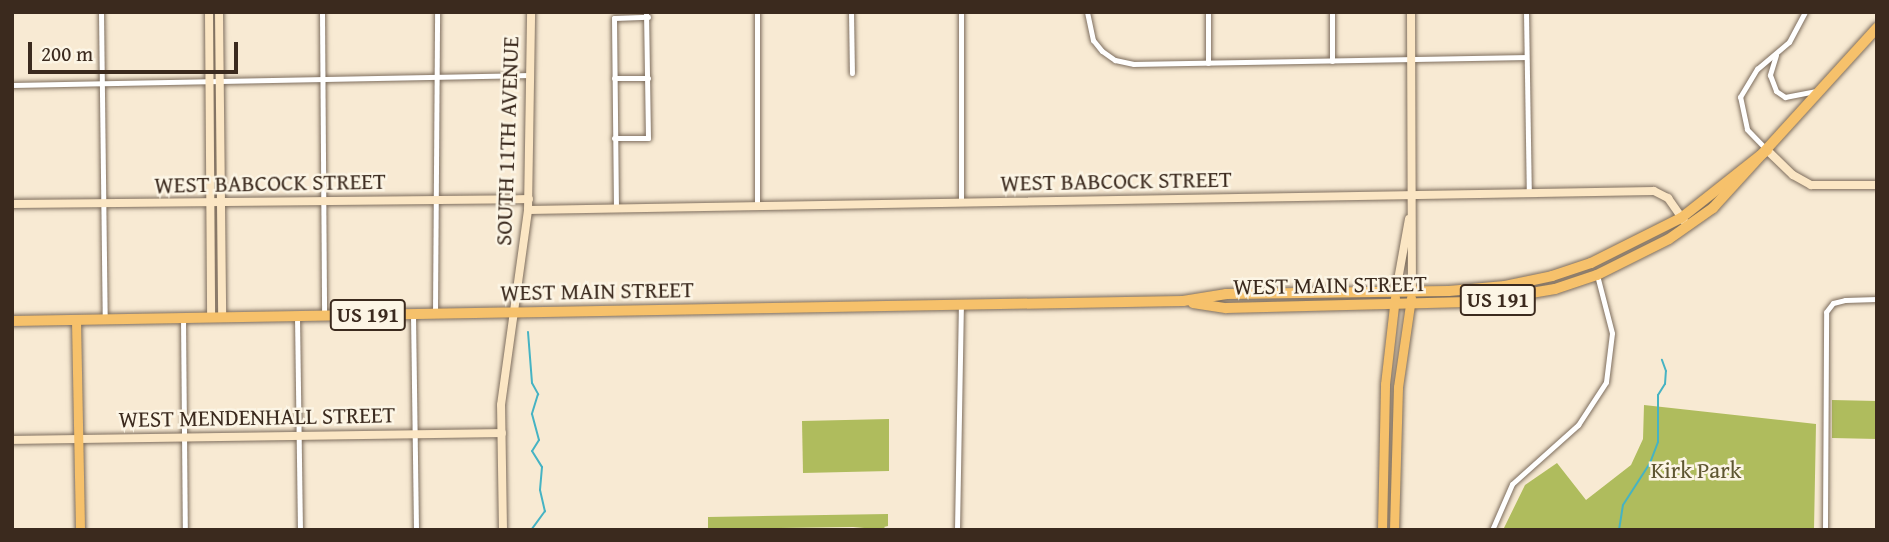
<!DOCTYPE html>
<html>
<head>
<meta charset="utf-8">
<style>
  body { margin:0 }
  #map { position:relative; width:1889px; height:542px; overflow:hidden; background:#f8ead3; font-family:"Gentium Book Plus",serif }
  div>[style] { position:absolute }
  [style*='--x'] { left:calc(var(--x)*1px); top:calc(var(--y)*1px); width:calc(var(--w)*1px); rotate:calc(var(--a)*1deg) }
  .green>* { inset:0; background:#afbc5d }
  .stream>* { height:2px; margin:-1px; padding:0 1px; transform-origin:1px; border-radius:1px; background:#46b3c3 }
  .roads { filter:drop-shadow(0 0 2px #7d6d5d) drop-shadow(0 0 2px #7d6d5d) }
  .street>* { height:5px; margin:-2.5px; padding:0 2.5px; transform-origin:2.5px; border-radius:2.5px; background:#fff }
  .secondary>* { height:8px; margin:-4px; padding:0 4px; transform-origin:4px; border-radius:4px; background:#fbe6c4 }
  .primary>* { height:9px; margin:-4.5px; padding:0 4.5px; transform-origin:4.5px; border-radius:4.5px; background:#f6c16b }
  .highway>* { height:10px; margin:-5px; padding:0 5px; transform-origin:5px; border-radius:5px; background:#f6c16b }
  span { translate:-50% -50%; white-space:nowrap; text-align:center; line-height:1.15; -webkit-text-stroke:5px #fcf5e5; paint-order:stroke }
  .shield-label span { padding:2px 5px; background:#fcf5e5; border:2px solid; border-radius:5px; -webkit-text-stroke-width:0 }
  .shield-label { font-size:21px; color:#3b2a1e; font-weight:700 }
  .street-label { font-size:23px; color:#3b2a1e }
  .park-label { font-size:23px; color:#5e5631 }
  .frame { position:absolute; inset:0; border:14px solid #3b2a1e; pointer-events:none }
  .scale { position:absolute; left:28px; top:42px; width:210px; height:32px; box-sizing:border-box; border:4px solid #3b2a1e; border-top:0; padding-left:9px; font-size:21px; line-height:24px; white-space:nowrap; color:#3b2a1e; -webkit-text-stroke:5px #fcf5e5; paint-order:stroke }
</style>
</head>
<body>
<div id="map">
  <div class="green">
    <i style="clip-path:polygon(1832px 400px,1877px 401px,1877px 439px,1832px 438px)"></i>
    <i style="clip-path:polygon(1644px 405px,1816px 424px,1814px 530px,1503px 530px,1525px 485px,1557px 463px,1586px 500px,1631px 465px,1643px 439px)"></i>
    <i style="clip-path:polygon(889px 419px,889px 471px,803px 473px,802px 421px)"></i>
    <i style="clip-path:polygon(888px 514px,888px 526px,884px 527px,887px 530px,853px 527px,708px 529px,708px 517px)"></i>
  </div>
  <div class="stream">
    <i style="--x:528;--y:332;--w:51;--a:85.5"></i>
    <i style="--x:532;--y:383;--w:13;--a:61"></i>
    <i style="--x:538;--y:394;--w:21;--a:107"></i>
    <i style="--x:532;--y:414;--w:27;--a:75"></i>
    <i style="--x:539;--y:440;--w:13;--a:122"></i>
    <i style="--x:532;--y:451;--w:19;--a:58"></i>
    <i style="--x:542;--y:467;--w:23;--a:95"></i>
    <i style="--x:540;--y:490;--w:22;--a:77"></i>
    <i style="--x:545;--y:511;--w:24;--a:126"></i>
    <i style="--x:1619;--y:530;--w:25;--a:-81"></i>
    <i style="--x:1623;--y:505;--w:50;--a:-57.3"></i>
    <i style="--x:1650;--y:463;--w:22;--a:-69"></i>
    <i style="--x:1658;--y:442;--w:47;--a:-90"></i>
    <i style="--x:1658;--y:395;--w:13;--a:-58"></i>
    <i style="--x:1665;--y:384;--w:13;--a:-86"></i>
    <i style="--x:1666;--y:371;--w:12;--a:-110"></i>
  </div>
  <div class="roads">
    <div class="street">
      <i style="--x:101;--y:12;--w:307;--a:89.3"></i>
      <i style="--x:322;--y:12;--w:303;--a:89.6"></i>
      <i style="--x:851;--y:12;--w:61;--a:89.1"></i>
      <i style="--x:1087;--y:12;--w:29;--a:78"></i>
      <i style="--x:1093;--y:40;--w:14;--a:51"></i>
      <i style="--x:1102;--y:51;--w:16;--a:35"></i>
      <i style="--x:1115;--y:60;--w:19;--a:12"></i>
      <i style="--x:1134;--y:64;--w:392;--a:-1"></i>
      <i style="--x:1208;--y:12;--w:51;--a:90"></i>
      <i style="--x:1332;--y:12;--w:49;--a:90"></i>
      <i style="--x:1526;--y:12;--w:181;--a:89.1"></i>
      <i style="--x:1776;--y:55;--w:21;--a:107"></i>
      <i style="--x:1770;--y:75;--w:17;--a:69"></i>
      <i style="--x:1776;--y:91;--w:11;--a:34"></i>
      <i style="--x:1785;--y:97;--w:32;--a:-11"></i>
      <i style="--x:614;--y:78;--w:34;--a:0"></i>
      <i style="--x:12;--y:85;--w:519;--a:-1.1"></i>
      <i style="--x:614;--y:138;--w:34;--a:0"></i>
      <i style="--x:648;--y:138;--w:126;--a:-90.9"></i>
      <i style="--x:1767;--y:150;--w:29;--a:-134"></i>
      <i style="--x:1747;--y:129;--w:33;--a:-102"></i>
      <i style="--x:1740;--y:97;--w:33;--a:-59"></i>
      <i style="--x:1757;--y:69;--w:42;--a:-40.2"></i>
      <i style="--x:1789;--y:42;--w:34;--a:-62"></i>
      <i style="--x:961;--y:203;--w:191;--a:-90"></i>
      <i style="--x:757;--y:206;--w:194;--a:-90"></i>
      <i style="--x:616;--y:209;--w:191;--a:-90.6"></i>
      <i style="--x:614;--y:18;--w:34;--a:-2"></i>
      <i style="--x:413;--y:314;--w:216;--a:89.2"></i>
      <i style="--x:435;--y:314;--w:302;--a:-89.6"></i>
      <i style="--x:297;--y:316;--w:214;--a:89.2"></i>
      <i style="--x:183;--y:317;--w:213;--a:89.5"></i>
      <i style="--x:957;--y:530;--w:224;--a:-89"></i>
      <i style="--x:1492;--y:530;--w:50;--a:-66.5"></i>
      <i style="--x:1512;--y:484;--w:89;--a:-41.8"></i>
      <i style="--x:1578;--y:425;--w:51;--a:-56.9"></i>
      <i style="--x:1606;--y:382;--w:49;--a:-83"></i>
      <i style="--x:1612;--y:333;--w:60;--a:-104.5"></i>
      <i style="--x:1825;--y:530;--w:218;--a:-89.7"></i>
      <i style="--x:1826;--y:312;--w:11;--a:-52"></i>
      <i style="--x:1833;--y:303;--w:12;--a:-14"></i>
      <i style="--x:1845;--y:300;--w:32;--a:-2"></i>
    </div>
    <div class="secondary">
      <i style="--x:209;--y:12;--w:305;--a:89.6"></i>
      <i style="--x:219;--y:12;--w:305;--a:89.4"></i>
      <i style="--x:1411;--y:12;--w:279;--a:89.8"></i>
      <i style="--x:1767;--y:150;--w:36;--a:44"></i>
      <i style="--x:1793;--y:175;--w:21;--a:29"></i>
      <i style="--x:1811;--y:185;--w:66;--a:0"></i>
      <i style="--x:12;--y:204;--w:517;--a:-0.55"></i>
      <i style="--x:528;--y:210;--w:1126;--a:-0.97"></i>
      <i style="--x:1654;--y:191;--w:16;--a:27"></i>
      <i style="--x:1668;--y:198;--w:28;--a:55"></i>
      <i style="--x:1396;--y:291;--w:73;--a:-79.8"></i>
      <i style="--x:12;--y:440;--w:490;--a:-0.8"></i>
      <i style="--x:503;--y:530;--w:125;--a:-90.9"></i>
      <i style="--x:501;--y:405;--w:197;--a:-82.1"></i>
      <i style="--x:528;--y:210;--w:198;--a:-89.1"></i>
    </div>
    <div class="primary">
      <i style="--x:76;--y:320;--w:210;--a:88.9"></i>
      <i style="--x:1382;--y:530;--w:146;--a:-88.8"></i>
      <i style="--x:1385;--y:384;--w:87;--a:-83.4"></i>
      <i style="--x:1394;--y:530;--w:143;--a:-88.4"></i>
      <i style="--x:1398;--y:387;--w:90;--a:-81.7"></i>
    </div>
    <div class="highway">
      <i style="--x:1193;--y:303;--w:33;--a:9"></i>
      <i style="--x:1226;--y:308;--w:252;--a:-1.4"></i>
      <i style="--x:1478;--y:302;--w:78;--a:-9.6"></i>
      <i style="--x:1555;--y:289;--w:44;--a:-18.4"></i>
      <i style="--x:1597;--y:275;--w:80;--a:-26.6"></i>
      <i style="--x:1669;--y:239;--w:54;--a:-35.2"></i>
      <i style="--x:1713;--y:208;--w:244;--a:-47.7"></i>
      <i style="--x:12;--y:321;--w:1171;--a:-0.98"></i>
      <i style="--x:1183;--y:301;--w:44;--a:-9.2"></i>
      <i style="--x:1226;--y:294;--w:223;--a:-0.8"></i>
      <i style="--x:1449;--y:291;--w:56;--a:-5.1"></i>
      <i style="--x:1505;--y:286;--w:48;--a:-12"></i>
      <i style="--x:1552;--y:276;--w:41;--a:-18.4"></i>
      <i style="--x:1591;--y:263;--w:101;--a:-26.6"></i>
      <i style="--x:1681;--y:218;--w:110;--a:-38.3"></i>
    </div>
  </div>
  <div class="shield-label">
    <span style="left:1498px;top:300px">US 191</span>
    <span style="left:368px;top:315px">US 191</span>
  </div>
  <div class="street-label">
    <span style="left:507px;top:141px;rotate:-88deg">SOUTH 11TH AVENUE</span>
    <span style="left:1116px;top:181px;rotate:-1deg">WEST BABCOCK STREET</span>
    <span style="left:270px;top:183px;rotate:-1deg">WEST BABCOCK STREET</span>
    <span style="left:1330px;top:285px;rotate:-1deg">WEST MAIN STREET</span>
    <span style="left:597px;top:291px;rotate:-1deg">WEST MAIN STREET</span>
    <span style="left:257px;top:417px;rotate:-1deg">WEST MENDENHALL STREET</span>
  </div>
  <div class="park-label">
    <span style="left:1696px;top:470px">Kirk Park</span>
  </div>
  <div class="frame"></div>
  <div class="scale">200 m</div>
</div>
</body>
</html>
